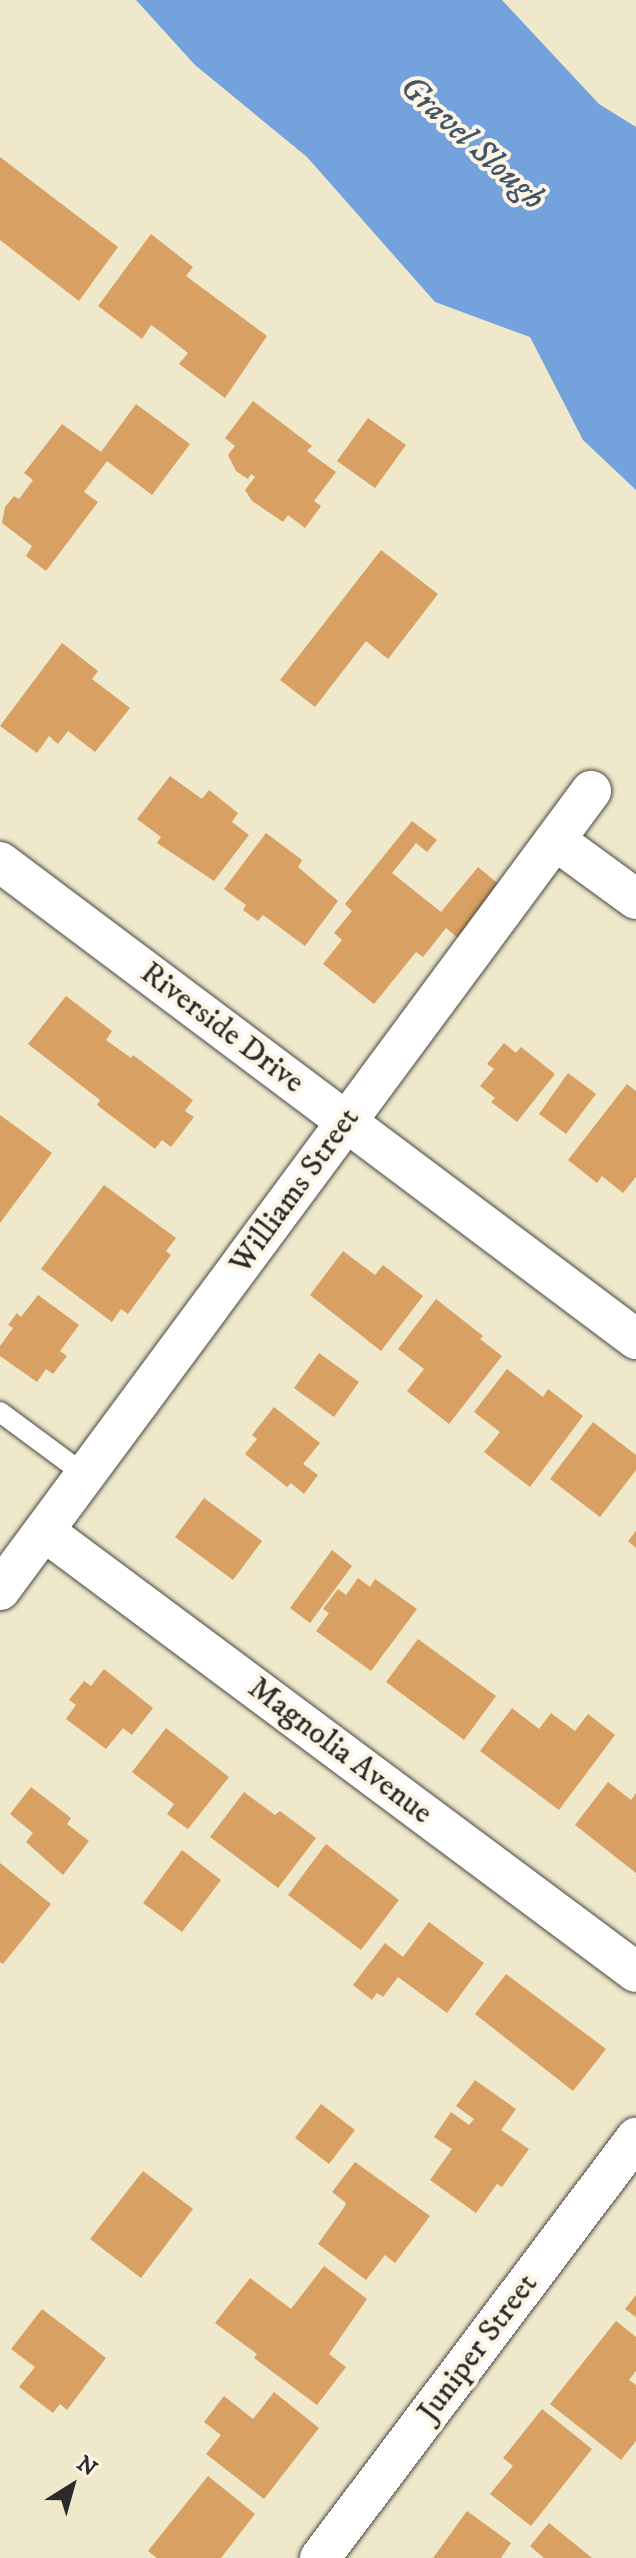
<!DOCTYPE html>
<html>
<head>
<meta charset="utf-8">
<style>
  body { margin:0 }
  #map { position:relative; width:636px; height:2558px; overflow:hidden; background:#efe8cb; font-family:"IM FELL DW Pica",serif }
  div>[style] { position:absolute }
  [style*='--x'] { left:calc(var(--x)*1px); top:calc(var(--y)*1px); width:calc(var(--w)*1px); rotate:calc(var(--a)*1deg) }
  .water>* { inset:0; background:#73a2dc }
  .building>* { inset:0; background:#d8a163 }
  .roads { filter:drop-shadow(0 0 2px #484743) drop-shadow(0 0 2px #484743) }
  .lane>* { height:20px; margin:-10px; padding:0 10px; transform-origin:10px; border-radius:10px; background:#fff }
  .street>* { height:40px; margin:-20px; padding:0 20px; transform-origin:20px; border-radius:20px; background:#fff }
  span { translate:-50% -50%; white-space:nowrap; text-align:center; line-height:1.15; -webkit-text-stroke:8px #fcf5e5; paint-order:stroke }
  .street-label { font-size:32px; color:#2b2b2b }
  .water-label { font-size:34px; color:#445569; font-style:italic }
  .north { position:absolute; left:32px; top:2446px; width:80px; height:80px; -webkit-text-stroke:6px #fcf5e5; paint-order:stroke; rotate:37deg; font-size:22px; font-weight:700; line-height:32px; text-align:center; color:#2b2b2b }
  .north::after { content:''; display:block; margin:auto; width:28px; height:36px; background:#2b2b2b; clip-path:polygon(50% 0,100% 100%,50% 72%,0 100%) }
</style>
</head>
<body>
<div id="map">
  <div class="water">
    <i style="clip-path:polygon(136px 0,502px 0,599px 104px,636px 127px,636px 490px,583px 440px,530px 337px,435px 302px,307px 157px,195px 65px)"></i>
  </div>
  <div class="building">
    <i style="clip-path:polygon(0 157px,118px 247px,79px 301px,0 240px)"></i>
    <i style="clip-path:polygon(151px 234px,193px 267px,186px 276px,267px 336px,225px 398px,179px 364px,188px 353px,165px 335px,151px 325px,142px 339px,98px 306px)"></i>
    <i style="clip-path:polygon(253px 401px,312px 446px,307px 451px,336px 472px,314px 501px,321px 506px,305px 528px,288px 515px,283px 522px,252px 501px,245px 490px,255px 477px,251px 474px,248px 479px,236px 471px,228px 455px,235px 446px,225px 438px)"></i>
    <i style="clip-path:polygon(136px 404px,190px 444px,152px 495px,107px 461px,84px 492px,98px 502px,46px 571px,26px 556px,32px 546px,2px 523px,5px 507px,14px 496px,19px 499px,33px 480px,24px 473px,62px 424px,101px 452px)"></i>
    <i style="clip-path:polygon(368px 418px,406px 445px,375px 488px,337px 461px)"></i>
    <i style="clip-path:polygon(381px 550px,438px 594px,388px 659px,366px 641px,315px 707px,280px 680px)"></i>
    <i style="clip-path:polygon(62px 643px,98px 671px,92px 679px,130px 708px,95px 752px,68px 731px,58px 744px,49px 736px,37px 753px,0 726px)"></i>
    <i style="clip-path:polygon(170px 776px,202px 799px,209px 790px,238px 813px,232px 822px,249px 835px,214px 881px,157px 843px,161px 837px,137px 819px)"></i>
    <i style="clip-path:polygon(412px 821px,437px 840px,427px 852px,416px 843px,392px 873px,441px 912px,478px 867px,502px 887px,459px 939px,446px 928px,423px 957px,416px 952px,374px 1004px,323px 964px,342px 940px,334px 933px,352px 911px,345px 904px)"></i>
    <i style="clip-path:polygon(266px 833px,302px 860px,298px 867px,338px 901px,305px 946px,263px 915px,258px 921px,243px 910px,246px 905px,224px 889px)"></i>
    <i style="clip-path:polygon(66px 996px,112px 1031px,106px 1040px,131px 1058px,133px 1055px,193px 1100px,185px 1111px,194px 1117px,171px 1147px,162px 1140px,155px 1149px,97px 1105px,100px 1100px,28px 1044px)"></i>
    <i style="clip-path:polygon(504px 1043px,516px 1053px,521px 1047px,555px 1074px,517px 1122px,491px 1102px,495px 1098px,480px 1086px,494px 1069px,487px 1064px)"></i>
    <i style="clip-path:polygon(568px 1073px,596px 1094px,566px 1134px,539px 1114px)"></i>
    <i style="clip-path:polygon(627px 1084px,636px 1091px,636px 1177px,623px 1193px,602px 1176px,597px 1183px,568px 1160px)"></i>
    <i style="clip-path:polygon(0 1115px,52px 1153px,0 1223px)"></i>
    <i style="clip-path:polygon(104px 1185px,176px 1238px,166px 1251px,171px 1255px,128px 1314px,121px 1309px,112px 1322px,41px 1269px)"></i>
    <i style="clip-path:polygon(343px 1251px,375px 1275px,383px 1265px,423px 1296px,381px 1351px,310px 1295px)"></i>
    <i style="clip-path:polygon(38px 1295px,79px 1325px,60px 1351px,67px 1356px,53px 1374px,46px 1369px,37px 1382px,0 1356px,0 1346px,13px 1328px,8px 1325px,17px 1313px,21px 1317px)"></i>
    <i style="clip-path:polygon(436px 1299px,483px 1336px,480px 1339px,502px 1356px,449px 1424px,407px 1391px,424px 1369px,398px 1349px)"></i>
    <i style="clip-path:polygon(319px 1353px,359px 1382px,334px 1417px,294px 1388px)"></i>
    <i style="clip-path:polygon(507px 1369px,543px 1397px,548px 1389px,583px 1416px,530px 1487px,484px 1452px,500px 1432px,474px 1412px)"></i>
    <i style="clip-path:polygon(274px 1407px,320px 1443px,303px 1464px,318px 1475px,304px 1494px,291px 1483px,287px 1487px,245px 1454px,257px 1439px,252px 1435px)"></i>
    <i style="clip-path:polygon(593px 1422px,636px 1455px,636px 1470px,600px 1517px,550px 1479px)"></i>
    <i style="clip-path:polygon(204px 1498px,262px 1541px,233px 1580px,175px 1537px)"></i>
    <i style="clip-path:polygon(636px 1531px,636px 1548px,628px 1541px)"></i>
    <i style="clip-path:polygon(332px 1550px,352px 1566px,310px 1623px,290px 1608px)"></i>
    <i style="clip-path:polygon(358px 1578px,370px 1587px,375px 1579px,417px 1609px,371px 1671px,316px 1631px,329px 1613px,323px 1609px,338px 1589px,346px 1595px)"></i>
    <i style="clip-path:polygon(418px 1639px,496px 1696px,464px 1740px,386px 1682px)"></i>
    <i style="clip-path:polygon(104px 1669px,153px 1708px,132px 1735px,123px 1728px,106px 1749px,66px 1719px,76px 1705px,69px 1700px,84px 1681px,91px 1686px)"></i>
    <i style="clip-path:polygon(512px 1708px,539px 1729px,551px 1713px,575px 1731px,588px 1714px,615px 1735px,559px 1810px,480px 1751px)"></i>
    <i style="clip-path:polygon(166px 1728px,229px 1777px,188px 1829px,167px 1814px,174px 1804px,132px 1772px)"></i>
    <i style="clip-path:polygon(608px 1782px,631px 1800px,636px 1793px,636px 1873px,575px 1825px)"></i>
    <i style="clip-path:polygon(31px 1787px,71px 1818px,67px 1824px,89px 1841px,63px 1875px,26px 1842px,33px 1833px,10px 1814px)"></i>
    <i style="clip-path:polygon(244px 1792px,275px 1815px,280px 1811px,316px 1838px,278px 1888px,210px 1837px)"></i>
    <i style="clip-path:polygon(326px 1844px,399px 1900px,361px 1950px,288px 1895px)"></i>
    <i style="clip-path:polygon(182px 1850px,221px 1880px,182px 1932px,143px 1903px)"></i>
    <i style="clip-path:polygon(0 1863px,51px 1904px,3px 1964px,0 1962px)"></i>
    <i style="clip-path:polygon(429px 1922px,484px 1963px,447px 2013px,398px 1977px,383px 1997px,377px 1993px,372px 2000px,353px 1985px,385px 1943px,403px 1957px)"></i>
    <i style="clip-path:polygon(506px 1974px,606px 2049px,573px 2091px,475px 2014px)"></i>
    <i style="clip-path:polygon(475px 2080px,516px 2109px,501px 2130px,529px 2149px,502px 2187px,497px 2184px,476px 2213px,430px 2180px,452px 2149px,434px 2137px,451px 2112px,469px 2125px,474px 2119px,456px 2106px)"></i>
    <i style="clip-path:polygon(321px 2104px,355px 2130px,329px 2164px,295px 2138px)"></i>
    <i style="clip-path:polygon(355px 2162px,430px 2216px,395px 2263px,385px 2255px,366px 2280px,318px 2244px,345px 2206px,346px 2203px,332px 2192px)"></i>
    <i style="clip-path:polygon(143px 2171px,193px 2209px,141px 2278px,90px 2239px)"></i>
    <i style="clip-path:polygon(324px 2266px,367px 2299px,329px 2354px,346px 2367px,317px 2405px,254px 2358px,257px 2354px,215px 2323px,250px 2278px,291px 2309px)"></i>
    <i style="clip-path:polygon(636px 2295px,636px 2317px,625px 2309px)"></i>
    <i style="clip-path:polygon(42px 2309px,106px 2358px,67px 2410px,60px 2404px,53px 2413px,19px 2387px,35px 2367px,11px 2349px)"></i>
    <i style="clip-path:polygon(616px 2321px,636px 2337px,636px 2371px,629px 2380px,636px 2385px,636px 2441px,621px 2460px,550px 2404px)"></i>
    <i style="clip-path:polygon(274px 2392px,319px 2428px,264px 2499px,206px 2454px,221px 2435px,204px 2422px,224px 2396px,253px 2419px)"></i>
    <i style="clip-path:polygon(542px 2409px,592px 2449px,531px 2526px,490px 2494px,513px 2466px,503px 2458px)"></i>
    <i style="clip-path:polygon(208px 2476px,255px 2514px,221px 2558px,157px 2558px,148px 2551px)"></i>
    <i style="clip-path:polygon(467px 2511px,511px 2543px,501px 2558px,433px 2558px)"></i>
    <i style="clip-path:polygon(549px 2523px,592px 2558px,544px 2558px,530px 2546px)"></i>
  </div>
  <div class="roads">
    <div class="lane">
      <i style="--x:0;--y:1412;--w:106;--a:36.5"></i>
    </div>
    <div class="street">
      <i style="--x:555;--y:840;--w:100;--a:36.1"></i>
      <i style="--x:0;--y:862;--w:795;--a:36.87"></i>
      <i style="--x:44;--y:1531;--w:738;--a:36.68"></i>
      <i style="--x:0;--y:1590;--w:994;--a:-53.51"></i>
      <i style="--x:320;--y:2558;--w:526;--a:-53.04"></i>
    </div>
  </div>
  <div class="street-label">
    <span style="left:222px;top:1028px;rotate:37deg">Riverside Drive</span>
    <span style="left:295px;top:1191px;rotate:-54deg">Williams Street</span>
    <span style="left:340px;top:1751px;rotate:37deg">Magnolia Avenue</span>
    <span style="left:478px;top:2348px;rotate:-53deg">Juniper Street</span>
  </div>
  <div class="water-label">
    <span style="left:472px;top:143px;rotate:42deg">Gravel Slough</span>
  </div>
  <div class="north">N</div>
</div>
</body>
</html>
